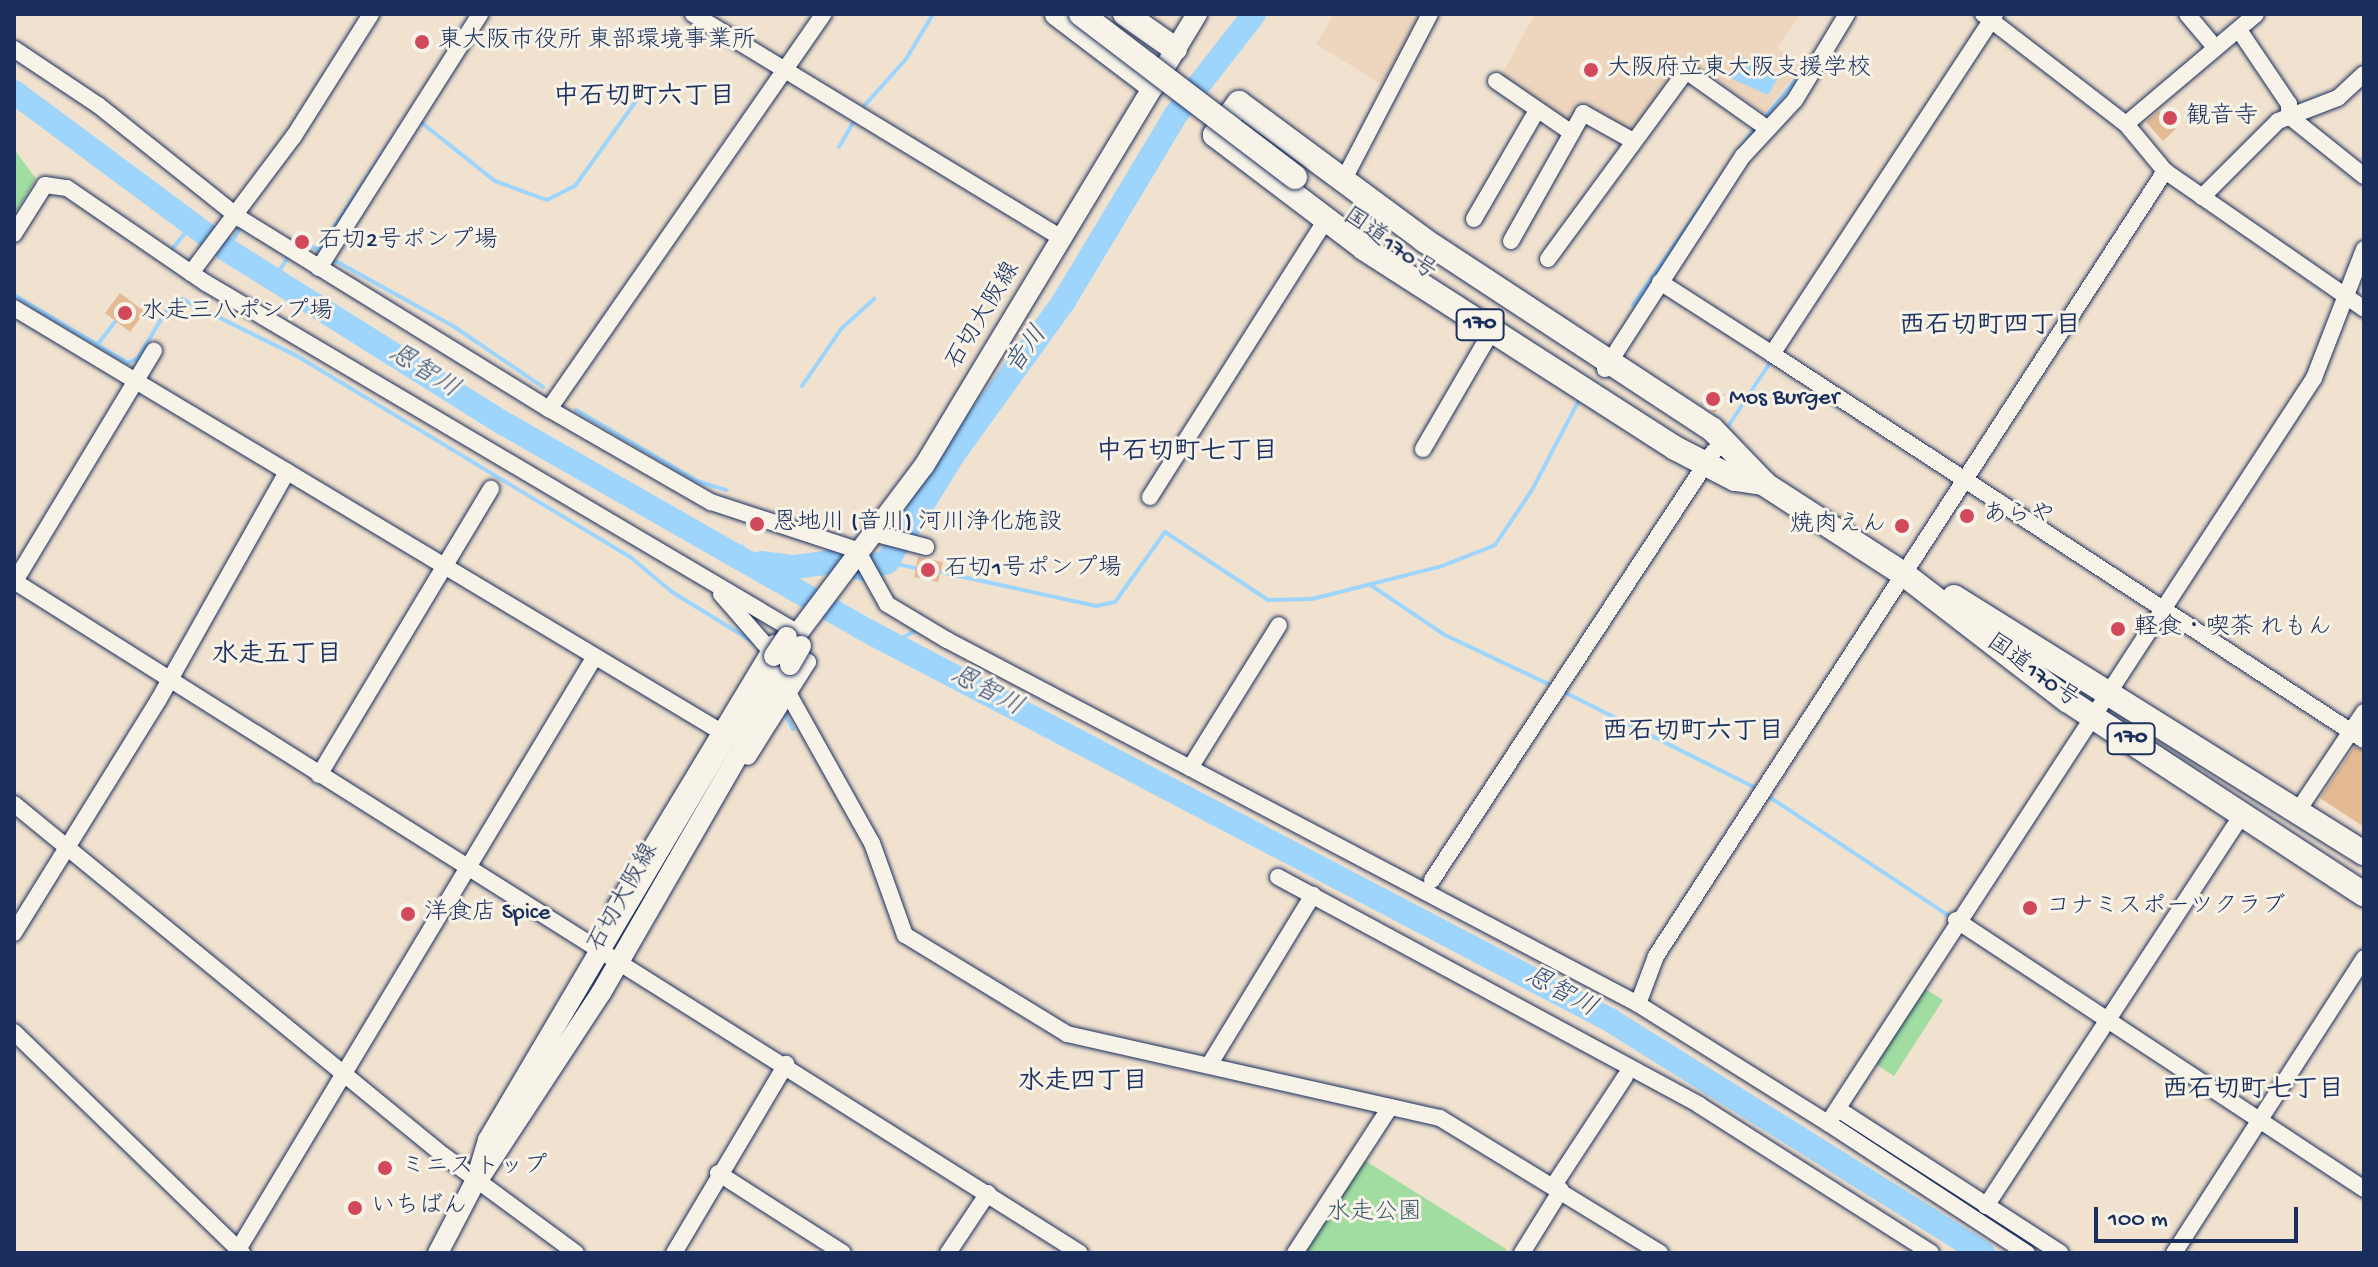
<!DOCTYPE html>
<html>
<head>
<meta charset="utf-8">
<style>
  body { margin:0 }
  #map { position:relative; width:2378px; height:1267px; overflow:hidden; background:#f1e2cf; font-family:"Gochi Hand","Klee One",sans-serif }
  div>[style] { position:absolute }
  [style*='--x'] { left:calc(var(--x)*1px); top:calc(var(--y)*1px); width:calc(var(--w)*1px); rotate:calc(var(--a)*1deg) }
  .built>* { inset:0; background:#edd6bd }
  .green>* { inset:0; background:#a1dca1 }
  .water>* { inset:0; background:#9dd5fd }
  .stream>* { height:4px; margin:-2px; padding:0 2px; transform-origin:2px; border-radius:2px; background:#9dd5fd }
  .river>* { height:24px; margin:-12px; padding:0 12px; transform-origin:12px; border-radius:12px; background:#9dd5fd }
  .building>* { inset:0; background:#e4ba94 }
  .roads { filter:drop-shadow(0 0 2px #1b2f5e) drop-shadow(0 0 2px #1b2f5e) }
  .minor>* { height:16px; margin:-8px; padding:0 8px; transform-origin:8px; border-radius:8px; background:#f7f3e8 }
  .major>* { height:20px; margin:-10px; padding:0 10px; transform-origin:10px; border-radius:10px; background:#f7f3e8 }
  .highway>* { height:24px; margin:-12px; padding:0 12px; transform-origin:12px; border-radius:12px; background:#f7f3e8 }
  .bridges { filter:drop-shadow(0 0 2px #1b2f5e) drop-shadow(0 0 2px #1b2f5e) }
  .major-bridge>* { height:20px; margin:-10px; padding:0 10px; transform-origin:10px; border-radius:10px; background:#f7f3e8 }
  .highway-bridge>* { height:24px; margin:-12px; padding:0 12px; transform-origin:12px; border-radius:12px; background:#f7f3e8 }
  .dots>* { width:22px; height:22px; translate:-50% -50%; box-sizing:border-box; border:4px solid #f7f3e8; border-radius:50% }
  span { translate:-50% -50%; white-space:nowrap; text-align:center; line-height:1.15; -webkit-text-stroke:6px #f7f3e8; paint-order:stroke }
  .shield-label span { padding:2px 6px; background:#f7f3e8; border:2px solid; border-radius:6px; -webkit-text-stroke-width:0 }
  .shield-label { font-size:22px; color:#1b2f5e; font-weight:700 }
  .poi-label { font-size:24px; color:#1b2f5e }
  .left { translate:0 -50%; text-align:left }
  .right { translate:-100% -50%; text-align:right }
  .street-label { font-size:24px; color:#1b2f5e }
  .park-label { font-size:24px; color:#3c5a6f }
  .neighbourhood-label { font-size:26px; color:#1b2f5e; font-weight:700 }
  .water-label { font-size:26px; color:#35507e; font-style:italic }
  .frame { position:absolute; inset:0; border:16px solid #1b2f5e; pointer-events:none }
  .scale { position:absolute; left:2094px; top:1207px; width:204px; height:36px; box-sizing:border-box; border:4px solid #1b2f5e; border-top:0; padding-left:10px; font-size:24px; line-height:28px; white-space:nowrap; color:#1b2f5e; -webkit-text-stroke:6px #f7f3e8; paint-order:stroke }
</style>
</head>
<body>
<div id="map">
  <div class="built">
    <i style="clip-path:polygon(1334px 14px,1423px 14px,1381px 84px,1316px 44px)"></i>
    <i style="clip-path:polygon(1535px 14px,1801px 14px,1777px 48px,1803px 63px,1765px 113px,1686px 59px,1637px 129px,1628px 133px,1582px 105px,1565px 123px,1500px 77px)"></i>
  </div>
  <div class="green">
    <i style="clip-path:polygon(14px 149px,36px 179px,14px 215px)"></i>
    <i style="clip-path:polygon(1922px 987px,1943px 1000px,1894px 1076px,1874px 1063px)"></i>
    <i style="clip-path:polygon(1364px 1160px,1506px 1249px,1507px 1253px,1304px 1253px)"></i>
  </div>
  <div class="water">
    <i style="clip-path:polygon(1743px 57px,1778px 78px,1768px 95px,1730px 78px)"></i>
  </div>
  <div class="stream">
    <i style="--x:865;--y:105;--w:62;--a:-48.3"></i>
    <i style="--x:906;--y:59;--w:52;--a:-59"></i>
    <i style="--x:1762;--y:121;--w:66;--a:-50.5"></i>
    <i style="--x:422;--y:123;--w:93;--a:38.5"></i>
    <i style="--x:495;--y:181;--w:55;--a:20.1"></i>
    <i style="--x:547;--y:200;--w:31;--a:-27"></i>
    <i style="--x:575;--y:186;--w:105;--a:-54.3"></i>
    <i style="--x:839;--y:147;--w:32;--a:-60"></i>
    <i style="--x:294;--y:246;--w:8;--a:-60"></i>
    <i style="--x:298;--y:239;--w:24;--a:28"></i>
    <i style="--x:319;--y:250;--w:162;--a:-56.3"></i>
    <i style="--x:173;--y:248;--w:32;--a:-51"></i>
    <i style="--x:227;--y:250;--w:27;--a:-59"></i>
    <i style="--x:334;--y:260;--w:136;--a:29"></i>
    <i style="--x:453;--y:326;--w:109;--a:34.1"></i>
    <i style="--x:274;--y:280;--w:27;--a:-59"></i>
    <i style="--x:14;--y:295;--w:133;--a:30.8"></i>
    <i style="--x:128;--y:363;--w:11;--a:-27"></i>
    <i style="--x:138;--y:358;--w:66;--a:-59.2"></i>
    <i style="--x:172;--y:301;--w:10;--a:-11"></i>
    <i style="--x:182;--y:299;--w:128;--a:26.4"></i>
    <i style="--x:297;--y:356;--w:388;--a:31.1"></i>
    <i style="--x:629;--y:556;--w:56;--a:39.9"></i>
    <i style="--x:672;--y:592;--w:97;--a:31.6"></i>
    <i style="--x:1633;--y:305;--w:216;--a:-55.4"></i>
    <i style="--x:97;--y:345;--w:33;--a:-52"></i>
    <i style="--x:802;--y:386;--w:69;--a:-55.6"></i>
    <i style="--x:841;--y:329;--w:45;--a:-42.3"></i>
    <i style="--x:576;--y:410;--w:140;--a:30.4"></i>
    <i style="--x:697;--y:481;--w:31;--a:17"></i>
    <i style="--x:1729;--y:425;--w:80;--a:-56.7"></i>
    <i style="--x:883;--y:554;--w:11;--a:-15"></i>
    <i style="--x:737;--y:558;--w:13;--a:-63"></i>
    <i style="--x:887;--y:562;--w:33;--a:12"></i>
    <i style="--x:936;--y:571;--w:164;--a:12.3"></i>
    <i style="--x:1096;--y:606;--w:19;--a:-12"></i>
    <i style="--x:1115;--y:602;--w:86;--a:-54.5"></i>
    <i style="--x:1165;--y:532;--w:123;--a:33.4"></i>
    <i style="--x:1268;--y:600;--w:44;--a:-1.3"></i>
    <i style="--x:1312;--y:599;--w:134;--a:-14.2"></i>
    <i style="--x:1442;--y:566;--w:57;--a:-21.6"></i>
    <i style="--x:1495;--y:545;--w:66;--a:-56.1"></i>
    <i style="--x:1532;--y:490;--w:102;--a:-62.4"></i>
    <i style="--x:1369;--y:584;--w:92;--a:33.9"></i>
    <i style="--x:1445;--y:635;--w:114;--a:25.4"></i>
    <i style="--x:892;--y:644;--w:28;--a:-30"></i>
    <i style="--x:1564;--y:692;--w:215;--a:26.6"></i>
    <i style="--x:786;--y:716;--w:15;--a:62"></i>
    <i style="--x:1771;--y:798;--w:214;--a:33.5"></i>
  </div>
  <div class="river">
    <i style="--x:14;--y:92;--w:265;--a:36.6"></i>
    <i style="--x:227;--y:250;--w:326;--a:32.1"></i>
    <i style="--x:503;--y:423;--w:411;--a:29.7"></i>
    <i style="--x:860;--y:627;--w:847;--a:27.65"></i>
    <i style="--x:1610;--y:1020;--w:440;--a:32"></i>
    <i style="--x:761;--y:563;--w:34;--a:7"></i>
    <i style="--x:795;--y:567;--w:34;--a:-8"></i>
    <i style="--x:829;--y:562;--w:36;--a:11"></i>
    <i style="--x:864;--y:569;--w:24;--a:-17"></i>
    <i style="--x:887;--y:562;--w:126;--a:-58.3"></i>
    <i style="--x:953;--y:455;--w:190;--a:-54.2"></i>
    <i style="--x:1064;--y:301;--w:219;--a:-59"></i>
    <i style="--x:1177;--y:113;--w:125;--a:-52.1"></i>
  </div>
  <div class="building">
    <i style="clip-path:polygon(2159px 111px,2176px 129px,2163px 141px,2146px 122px)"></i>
    <i style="clip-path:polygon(120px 293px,145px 312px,130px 332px,105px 313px)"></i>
    <i style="clip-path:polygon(1712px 387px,1725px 395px,1715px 413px,1701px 404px)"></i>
    <i style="clip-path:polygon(918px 557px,943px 562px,938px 582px,914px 577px)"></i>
    <i style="clip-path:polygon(2354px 747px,2364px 751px,2364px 827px,2320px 798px)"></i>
  </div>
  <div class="roads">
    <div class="minor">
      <i style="--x:693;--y:14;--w:432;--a:31.3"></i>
      <i style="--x:1983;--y:14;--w:180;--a:37.6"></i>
      <i style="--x:2126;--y:124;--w:61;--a:50.3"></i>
      <i style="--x:2165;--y:171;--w:242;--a:34.7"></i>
      <i style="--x:2187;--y:14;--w:40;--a:50"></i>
      <i style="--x:2239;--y:30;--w:89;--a:56"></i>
      <i style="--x:2289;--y:104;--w:12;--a:90"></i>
      <i style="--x:2289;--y:116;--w:96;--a:38.7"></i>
      <i style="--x:14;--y:49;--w:101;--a:33.7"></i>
      <i style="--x:98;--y:105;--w:183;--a:38.6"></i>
      <i style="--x:241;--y:219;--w:362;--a:31.7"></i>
      <i style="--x:549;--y:409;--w:187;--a:29.9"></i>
      <i style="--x:711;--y:502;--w:154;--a:18.2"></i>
      <i style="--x:857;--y:550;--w:62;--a:60.9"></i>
      <i style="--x:887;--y:604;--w:70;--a:31"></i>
      <i style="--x:947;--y:640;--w:781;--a:27.78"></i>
      <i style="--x:1638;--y:1004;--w:224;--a:32.1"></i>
      <i style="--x:1828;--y:1123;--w:890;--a:-56.88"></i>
      <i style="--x:2314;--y:378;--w:138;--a:-68.8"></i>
      <i style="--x:1496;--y:81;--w:92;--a:34.4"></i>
      <i style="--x:2126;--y:124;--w:170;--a:-40.2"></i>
      <i style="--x:1343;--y:181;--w:188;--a:-62.5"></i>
      <i style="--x:2202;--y:197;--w:107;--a:-45"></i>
      <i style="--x:2278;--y:121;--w:64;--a:-21"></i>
      <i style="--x:2338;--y:98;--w:35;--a:-43"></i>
      <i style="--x:1474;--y:219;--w:124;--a:-59.9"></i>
      <i style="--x:14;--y:234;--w:58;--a:-57.7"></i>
      <i style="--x:45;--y:185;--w:22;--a:8"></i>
      <i style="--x:67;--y:188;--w:168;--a:34.4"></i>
      <i style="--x:206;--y:283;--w:688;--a:30.59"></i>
      <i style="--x:1511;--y:241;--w:147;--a:-60.6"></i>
      <i style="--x:1583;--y:113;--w:57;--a:29.2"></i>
      <i style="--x:1548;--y:259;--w:233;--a:-53.7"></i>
      <i style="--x:1686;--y:71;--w:100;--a:35.3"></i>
      <i style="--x:319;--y:268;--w:301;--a:-57.6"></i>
      <i style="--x:191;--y:273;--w:171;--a:-53.1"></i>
      <i style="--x:294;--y:136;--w:144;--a:-57.7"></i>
      <i style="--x:1660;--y:282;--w:133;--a:32.7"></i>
      <i style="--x:1772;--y:354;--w:407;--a:-56.7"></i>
      <i style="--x:14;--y:308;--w:821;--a:30.94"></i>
      <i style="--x:1772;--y:354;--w:707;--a:33.11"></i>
      <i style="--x:1605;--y:369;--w:254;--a:-57.1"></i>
      <i style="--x:1743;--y:156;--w:76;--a:-47.1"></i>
      <i style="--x:1795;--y:100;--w:100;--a:-58.8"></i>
      <i style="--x:549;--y:409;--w:481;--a:-55.2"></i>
      <i style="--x:1423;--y:449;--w:135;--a:-59.8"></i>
      <i style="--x:1150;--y:497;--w:328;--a:-57.6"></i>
      <i style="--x:873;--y:533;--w:55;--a:14.8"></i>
      <i style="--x:14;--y:581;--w:1260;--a:32.23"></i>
      <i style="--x:15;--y:581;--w:269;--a:-58.9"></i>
      <i style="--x:721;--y:594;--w:70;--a:49"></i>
      <i style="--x:788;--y:693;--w:172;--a:60.8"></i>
      <i style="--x:872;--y:843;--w:98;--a:70.3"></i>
      <i style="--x:905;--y:935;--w:190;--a:31.4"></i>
      <i style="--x:1067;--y:1034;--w:382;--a:12.7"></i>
      <i style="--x:1440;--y:1118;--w:258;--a:31.5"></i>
      <i style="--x:1190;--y:768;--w:168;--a:-58.1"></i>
      <i style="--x:319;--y:775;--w:334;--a:-59"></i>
      <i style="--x:14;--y:804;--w:554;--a:39.29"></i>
      <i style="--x:443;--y:1155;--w:165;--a:36.4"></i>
      <i style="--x:2297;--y:812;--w:120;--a:-56.2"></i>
      <i style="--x:1278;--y:877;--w:479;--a:28.4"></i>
      <i style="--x:1699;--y:1105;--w:275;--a:32.5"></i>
      <i style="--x:1432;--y:880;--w:513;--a:-56.68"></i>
      <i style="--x:615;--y:907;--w:308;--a:-58.9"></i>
      <i style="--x:774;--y:643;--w:39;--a:29"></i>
      <i style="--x:808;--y:662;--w:112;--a:122.3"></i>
      <i style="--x:1956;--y:920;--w:489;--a:33.4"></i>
      <i style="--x:14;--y:933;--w:275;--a:-58.2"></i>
      <i style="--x:159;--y:699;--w:261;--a:-60.6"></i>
      <i style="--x:1638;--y:1004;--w:51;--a:-69.4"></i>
      <i style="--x:1656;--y:956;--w:936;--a:-57.04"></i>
      <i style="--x:14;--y:1032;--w:318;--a:44.1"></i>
      <i style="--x:1211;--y:1062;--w:196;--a:-58.6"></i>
      <i style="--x:1838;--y:1109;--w:265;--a:32.9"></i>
      <i style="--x:1828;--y:1123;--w:238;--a:33.2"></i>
      <i style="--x:718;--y:1173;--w:148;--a:32.6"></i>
      <i style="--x:1554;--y:1185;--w:129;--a:-56.7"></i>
      <i style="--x:1986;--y:1206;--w:467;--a:-56.8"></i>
      <i style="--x:236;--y:1253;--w:694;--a:-58.97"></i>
      <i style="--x:674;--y:1253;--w:220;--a:-59.3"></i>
      <i style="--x:948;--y:1253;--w:72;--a:-56.3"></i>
      <i style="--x:1295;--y:1253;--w:174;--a:-56.9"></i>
      <i style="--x:1522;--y:1253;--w:74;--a:-58.2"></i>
      <i style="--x:2174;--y:1253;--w:351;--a:-57.2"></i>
    </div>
    <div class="major">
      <i style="--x:787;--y:637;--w:12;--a:-20"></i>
      <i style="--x:798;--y:633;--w:209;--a:-53"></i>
      <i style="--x:924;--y:466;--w:528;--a:-58.87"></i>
      <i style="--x:482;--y:1174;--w:217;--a:-56.7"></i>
      <i style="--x:601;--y:993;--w:379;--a:-60"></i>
      <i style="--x:438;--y:1253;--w:82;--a:-62.5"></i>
      <i style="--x:476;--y:1180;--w:42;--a:-73.3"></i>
      <i style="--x:488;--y:1140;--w:562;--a:-59.42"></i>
    </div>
    <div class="highway">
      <i style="--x:1057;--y:14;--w:119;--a:37.2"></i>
      <i style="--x:1125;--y:14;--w:61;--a:35"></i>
      <i style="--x:1239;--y:103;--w:230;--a:36.5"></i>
      <i style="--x:1424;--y:240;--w:344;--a:33.3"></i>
      <i style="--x:1712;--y:429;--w:75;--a:46.1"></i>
      <i style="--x:1764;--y:483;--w:29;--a:-172"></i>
      <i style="--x:1735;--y:479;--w:68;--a:-152.7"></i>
      <i style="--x:1675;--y:448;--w:370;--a:-147.3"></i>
      <i style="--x:1364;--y:248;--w:187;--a:-142.8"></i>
      <i style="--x:1215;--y:135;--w:40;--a:-53"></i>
      <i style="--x:1752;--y:476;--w:182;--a:32.9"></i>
      <i style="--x:1905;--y:575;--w:205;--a:37.7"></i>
      <i style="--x:2067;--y:700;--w:355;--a:33.2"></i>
      <i style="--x:1954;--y:597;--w:483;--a:32"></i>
    </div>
  </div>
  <div class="bridges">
    <div class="major-bridge">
      <i style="--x:774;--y:656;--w:23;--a:-56"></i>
      <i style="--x:790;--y:665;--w:22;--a:-60"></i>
    </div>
    <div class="highway-bridge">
      <i style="--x:1081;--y:14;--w:269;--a:37.3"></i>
    </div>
  </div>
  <div class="dots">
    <i style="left:422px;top:42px;background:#d1495b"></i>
    <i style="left:1591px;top:70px;background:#d1495b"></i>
    <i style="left:2170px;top:118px;background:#d1495b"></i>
    <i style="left:302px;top:242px;background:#d1495b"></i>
    <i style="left:125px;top:313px;background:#d1495b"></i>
    <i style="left:1713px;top:399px;background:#d1495b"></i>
    <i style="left:1967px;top:516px;background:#d1495b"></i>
    <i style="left:757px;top:524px;background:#d1495b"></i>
    <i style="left:1902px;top:526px;background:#d1495b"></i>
    <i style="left:928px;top:570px;background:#d1495b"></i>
    <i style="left:2118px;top:629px;background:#d1495b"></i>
    <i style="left:2030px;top:908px;background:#d1495b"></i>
    <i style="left:408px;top:914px;background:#d1495b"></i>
    <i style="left:385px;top:1168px;background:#d1495b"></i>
    <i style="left:355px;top:1208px;background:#d1495b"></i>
  </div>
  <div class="shield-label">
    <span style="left:1480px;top:325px">170</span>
    <span style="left:2131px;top:739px">170</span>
  </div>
  <div class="poi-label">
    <span class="left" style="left:438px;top:42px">東大阪市役所 東部環境事業所</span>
    <span class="left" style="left:1607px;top:70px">大阪府立東大阪支援学校</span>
    <span class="left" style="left:2186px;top:118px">観音寺</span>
    <span class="left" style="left:318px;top:242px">石切2号ポンプ場</span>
    <span class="left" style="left:141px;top:313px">水走三八ポンプ場</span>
    <span class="left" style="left:1729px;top:399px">Mos Burger</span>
    <span class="left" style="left:1983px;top:516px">あらや</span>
    <span class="left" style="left:773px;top:524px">恩地川 (音川) 河川浄化施設</span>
    <span class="right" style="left:1886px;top:526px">焼肉えん</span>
    <span class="left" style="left:944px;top:570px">石切1号ポンプ場</span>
    <span class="left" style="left:2134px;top:629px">軽食・喫茶 れもん</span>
    <span class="left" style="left:2046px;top:908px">コナミスポーツクラブ</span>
    <span class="left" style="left:424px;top:914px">洋食店 Spice</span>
    <span class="left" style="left:401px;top:1168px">ミニストップ</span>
    <span class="left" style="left:371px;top:1208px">いちばん</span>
  </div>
  <div class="street-label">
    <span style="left:1389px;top:245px;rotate:35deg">国道170号</span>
    <span style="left:984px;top:316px;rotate:-59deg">石切大阪線</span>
    <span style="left:2032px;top:672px;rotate:36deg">国道170号</span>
    <span style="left:624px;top:898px;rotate:-61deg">石切大阪線</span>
  </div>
  <div class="park-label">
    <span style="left:1374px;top:1214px">水走公園</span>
  </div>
  <div class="neighbourhood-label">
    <span style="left:644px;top:99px">中石切町六丁目</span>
    <span style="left:1990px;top:328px">西石切町四丁目</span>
    <span style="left:1187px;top:454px">中石切町七丁目</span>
    <span style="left:277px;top:657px">水走五丁目</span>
    <span style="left:1693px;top:734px">西石切町六丁目</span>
    <span style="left:1083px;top:1084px">水走四丁目</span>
    <span style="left:2253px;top:1092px">西石切町七丁目</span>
  </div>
  <div class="water-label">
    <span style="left:1028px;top:351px;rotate:-54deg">音川</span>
    <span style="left:423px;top:373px;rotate:32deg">恩智川</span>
    <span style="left:986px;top:693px;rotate:28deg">恩智川</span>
    <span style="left:1560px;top:994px;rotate:28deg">恩智川</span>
  </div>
  <div class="frame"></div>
  <div class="scale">100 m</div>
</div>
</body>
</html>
